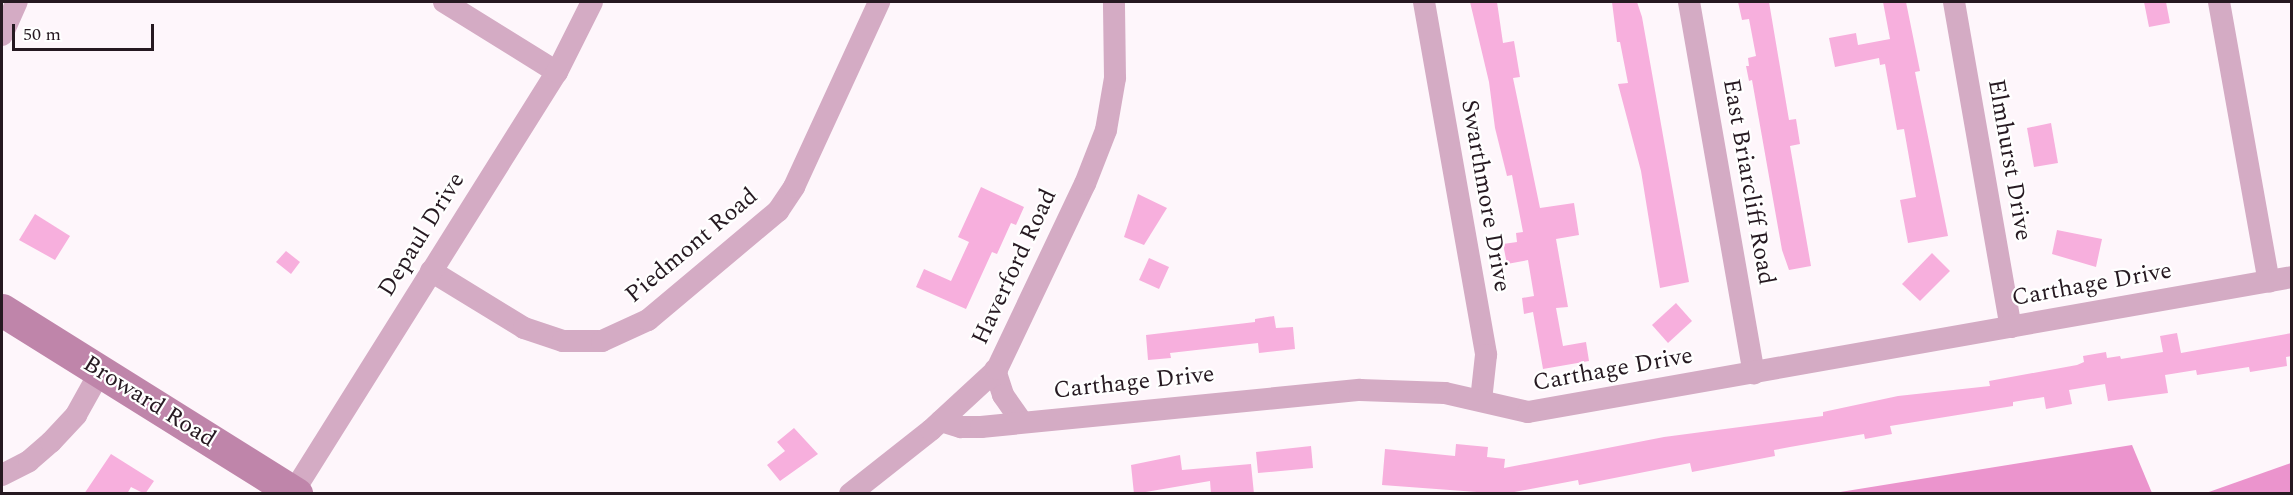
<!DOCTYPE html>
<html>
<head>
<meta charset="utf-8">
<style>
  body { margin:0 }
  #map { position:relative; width:2293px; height:495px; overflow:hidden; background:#fef6fb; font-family:Spectral,serif }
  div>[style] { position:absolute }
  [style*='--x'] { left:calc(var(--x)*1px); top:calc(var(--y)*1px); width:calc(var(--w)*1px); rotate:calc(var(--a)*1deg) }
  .forest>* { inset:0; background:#eb94cd }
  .building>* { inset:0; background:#f7afdd }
  .minor>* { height:22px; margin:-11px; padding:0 11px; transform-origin:11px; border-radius:11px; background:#d4abc4 }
  .secondary>* { height:33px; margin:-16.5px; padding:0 16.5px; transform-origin:16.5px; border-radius:16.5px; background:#bf85aa }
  span { translate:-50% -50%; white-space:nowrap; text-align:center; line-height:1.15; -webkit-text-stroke:4.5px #fff; paint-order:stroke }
  .street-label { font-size:24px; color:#261921 }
  .frame { position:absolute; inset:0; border:3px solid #261921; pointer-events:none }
  .scale { position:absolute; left:12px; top:24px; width:142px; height:27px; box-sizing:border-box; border:3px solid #261921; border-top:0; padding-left:8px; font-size:18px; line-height:21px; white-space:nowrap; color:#261921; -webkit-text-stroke:4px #fff; paint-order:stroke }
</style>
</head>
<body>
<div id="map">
  <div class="forest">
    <i style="clip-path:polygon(2132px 445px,2152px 493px,1834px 493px)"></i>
    <i style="clip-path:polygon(2291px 463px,2291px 493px,2206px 493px)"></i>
  </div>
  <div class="building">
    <i style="clip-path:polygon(1470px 2px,1497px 2px,1503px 43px,1514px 41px,1520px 77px,1513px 78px,1540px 208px,1574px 203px,1579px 235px,1556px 239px,1568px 307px,1556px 308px,1563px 346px,1586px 342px,1589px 361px,1543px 369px,1533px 312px,1524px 314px,1522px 298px,1534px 296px,1528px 260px,1507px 264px,1503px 244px,1517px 242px,1516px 233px,1523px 232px,1512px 175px,1507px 176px,1495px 128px,1489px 82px)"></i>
    <i style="clip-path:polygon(1612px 2px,1637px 2px,1642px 17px,1689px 282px,1660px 288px,1641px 171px,1618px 84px,1628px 83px,1620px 42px,1617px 42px)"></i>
    <i style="clip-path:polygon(1738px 2px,1769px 2px,1789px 120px,1796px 119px,1800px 144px,1790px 146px,1811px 266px,1789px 270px,1782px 250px,1752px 80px,1749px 81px,1746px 66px,1749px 66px,1748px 58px,1756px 56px,1749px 19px,1742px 20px)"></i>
    <i style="clip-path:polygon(1883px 2px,1906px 2px,1920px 71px,1915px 72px,1948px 236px,1908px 243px,1900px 200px,1916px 197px,1904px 129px,1897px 130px,1885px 64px,1880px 65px,1879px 58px,1835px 67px,1829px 38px,1856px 33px,1858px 45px,1890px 39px)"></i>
    <i style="clip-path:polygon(2144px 2px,2166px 2px,2170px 23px,2149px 27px)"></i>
    <i style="clip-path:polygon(2051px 123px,2058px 163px,2034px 167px,2027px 128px)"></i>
    <i style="clip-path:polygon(981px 187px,1024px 207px,1016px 225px,1011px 223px,997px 254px,992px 252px,966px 309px,916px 287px,924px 269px,951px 281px,969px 242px,958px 237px)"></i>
    <i style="clip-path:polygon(1138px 194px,1167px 208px,1144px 245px,1124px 237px)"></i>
    <i style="clip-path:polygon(35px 214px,70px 236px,55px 260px,19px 240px)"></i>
    <i style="clip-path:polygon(2057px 230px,2102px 239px,2096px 267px,2052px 254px)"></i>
    <i style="clip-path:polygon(286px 251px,300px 262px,291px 274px,276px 262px)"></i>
    <i style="clip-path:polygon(1932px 253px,1950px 271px,1920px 301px,1902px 284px)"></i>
    <i style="clip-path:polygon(1149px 258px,1169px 267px,1159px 289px,1139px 280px)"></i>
    <i style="clip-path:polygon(1676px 303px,1692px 321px,1668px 343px,1652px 325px)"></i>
    <i style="clip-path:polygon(1274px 316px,1276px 328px,1293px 327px,1295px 349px,1259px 353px,1258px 343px,1170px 353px,1171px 358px,1148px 360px,1146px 335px,1255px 322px,1255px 319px)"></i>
    <i style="clip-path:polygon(2177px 333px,2181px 353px,2292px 333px,2292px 356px,2286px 357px,2287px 366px,2250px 372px,2249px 367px,2197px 375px,2196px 370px,2165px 375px,2168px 393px,2108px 401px,2105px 384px,2069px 390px,2072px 404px,2046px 409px,2044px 397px,2013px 402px,2013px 406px,1890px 426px,1892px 434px,1865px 439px,1864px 434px,1790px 447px,1774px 450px,1775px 456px,1692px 472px,1690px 463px,1579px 485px,1578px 480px,1504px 494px,1382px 485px,1385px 449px,1455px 456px,1456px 444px,1488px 447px,1487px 457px,1505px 459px,1504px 468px,1664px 437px,1823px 416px,1823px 412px,1898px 396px,1990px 386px,1989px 381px,2077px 365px,2084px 362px,2083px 356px,2106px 352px,2107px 358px,2120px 356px,2121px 359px,2163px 352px,2160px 336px)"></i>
    <i style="clip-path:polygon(794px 428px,818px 454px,780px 481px,767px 465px,785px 451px,777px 442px)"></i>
    <i style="clip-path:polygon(1311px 446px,1313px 468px,1258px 473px,1256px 452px)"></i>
    <i style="clip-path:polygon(111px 454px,154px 481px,145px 494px,131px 487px,127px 494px,84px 494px)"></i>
    <i style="clip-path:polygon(1180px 455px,1182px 470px,1251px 464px,1254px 494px,1211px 494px,1210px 481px,1134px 494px,1131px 465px)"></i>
  </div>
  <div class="minor">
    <i style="--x:444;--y:2;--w:133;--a:31.8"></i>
    <i style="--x:1424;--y:2;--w:358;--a:80"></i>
    <i style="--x:1486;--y:355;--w:45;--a:96.3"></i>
    <i style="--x:1689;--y:2;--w:377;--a:80.1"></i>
    <i style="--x:1954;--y:2;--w:330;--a:80.1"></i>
    <i style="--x:2219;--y:2;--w:284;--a:79.9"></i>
    <i style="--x:2;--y:35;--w:36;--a:-66"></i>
    <i style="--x:431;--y:271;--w:109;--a:31.5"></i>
    <i style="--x:524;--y:328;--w:41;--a:18.4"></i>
    <i style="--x:563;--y:341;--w:39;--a:0"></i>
    <i style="--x:602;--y:341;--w:51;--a:-24.5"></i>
    <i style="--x:648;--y:320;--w:170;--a:-40"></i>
    <i style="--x:778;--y:211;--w:29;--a:-56"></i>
    <i style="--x:794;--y:187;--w:204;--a:-65.3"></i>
    <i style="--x:995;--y:370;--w:26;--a:72"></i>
    <i style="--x:1003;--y:395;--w:33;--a:55"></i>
    <i style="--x:941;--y:421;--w:21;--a:17"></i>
    <i style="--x:961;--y:427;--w:20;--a:0"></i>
    <i style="--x:981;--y:427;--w:381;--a:-5.6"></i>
    <i style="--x:1360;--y:390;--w:85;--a:2"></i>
    <i style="--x:1445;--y:393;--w:85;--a:12.9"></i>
    <i style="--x:1528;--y:412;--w:776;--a:-10.02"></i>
    <i style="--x:2;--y:475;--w:30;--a:-27"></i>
    <i style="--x:29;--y:461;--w:29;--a:-41"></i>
    <i style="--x:51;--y:442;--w:37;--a:-47"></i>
    <i style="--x:76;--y:415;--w:49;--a:-60.8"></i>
    <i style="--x:292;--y:494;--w:498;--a:-57.9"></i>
    <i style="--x:557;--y:72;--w:78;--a:-63.4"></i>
    <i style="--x:850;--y:494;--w:103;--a:-38.3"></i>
    <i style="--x:931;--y:430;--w:90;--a:-42.7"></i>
    <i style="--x:997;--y:369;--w:205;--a:-64.6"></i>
    <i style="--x:1085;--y:184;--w:58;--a:-68.7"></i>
    <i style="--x:1106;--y:130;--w:53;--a:-80.2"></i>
    <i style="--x:1115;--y:78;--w:76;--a:-90.8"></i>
  </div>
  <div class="secondary">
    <i style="--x:2;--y:310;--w:347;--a:32"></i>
  </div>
  <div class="street-label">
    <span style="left:2009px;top:160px;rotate:80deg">Elmhurst Drive</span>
    <span style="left:1748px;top:182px;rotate:80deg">East Briarcliff Road</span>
    <span style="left:1485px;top:196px;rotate:80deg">Swarthmore Drive</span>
    <span style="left:422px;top:235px;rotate:-58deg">Depaul Drive</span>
    <span style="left:692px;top:246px;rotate:-40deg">Piedmont Road</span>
    <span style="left:1015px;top:267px;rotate:-65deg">Haverford Road</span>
    <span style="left:2092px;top:285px;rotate:-10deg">Carthage Drive</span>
    <span style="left:1613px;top:370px;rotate:-10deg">Carthage Drive</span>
    <span style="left:1134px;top:383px;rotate:-6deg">Carthage Drive</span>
    <span style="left:149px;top:402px;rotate:32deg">Broward Road</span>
  </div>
  <div class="frame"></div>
  <div class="scale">50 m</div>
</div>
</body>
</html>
